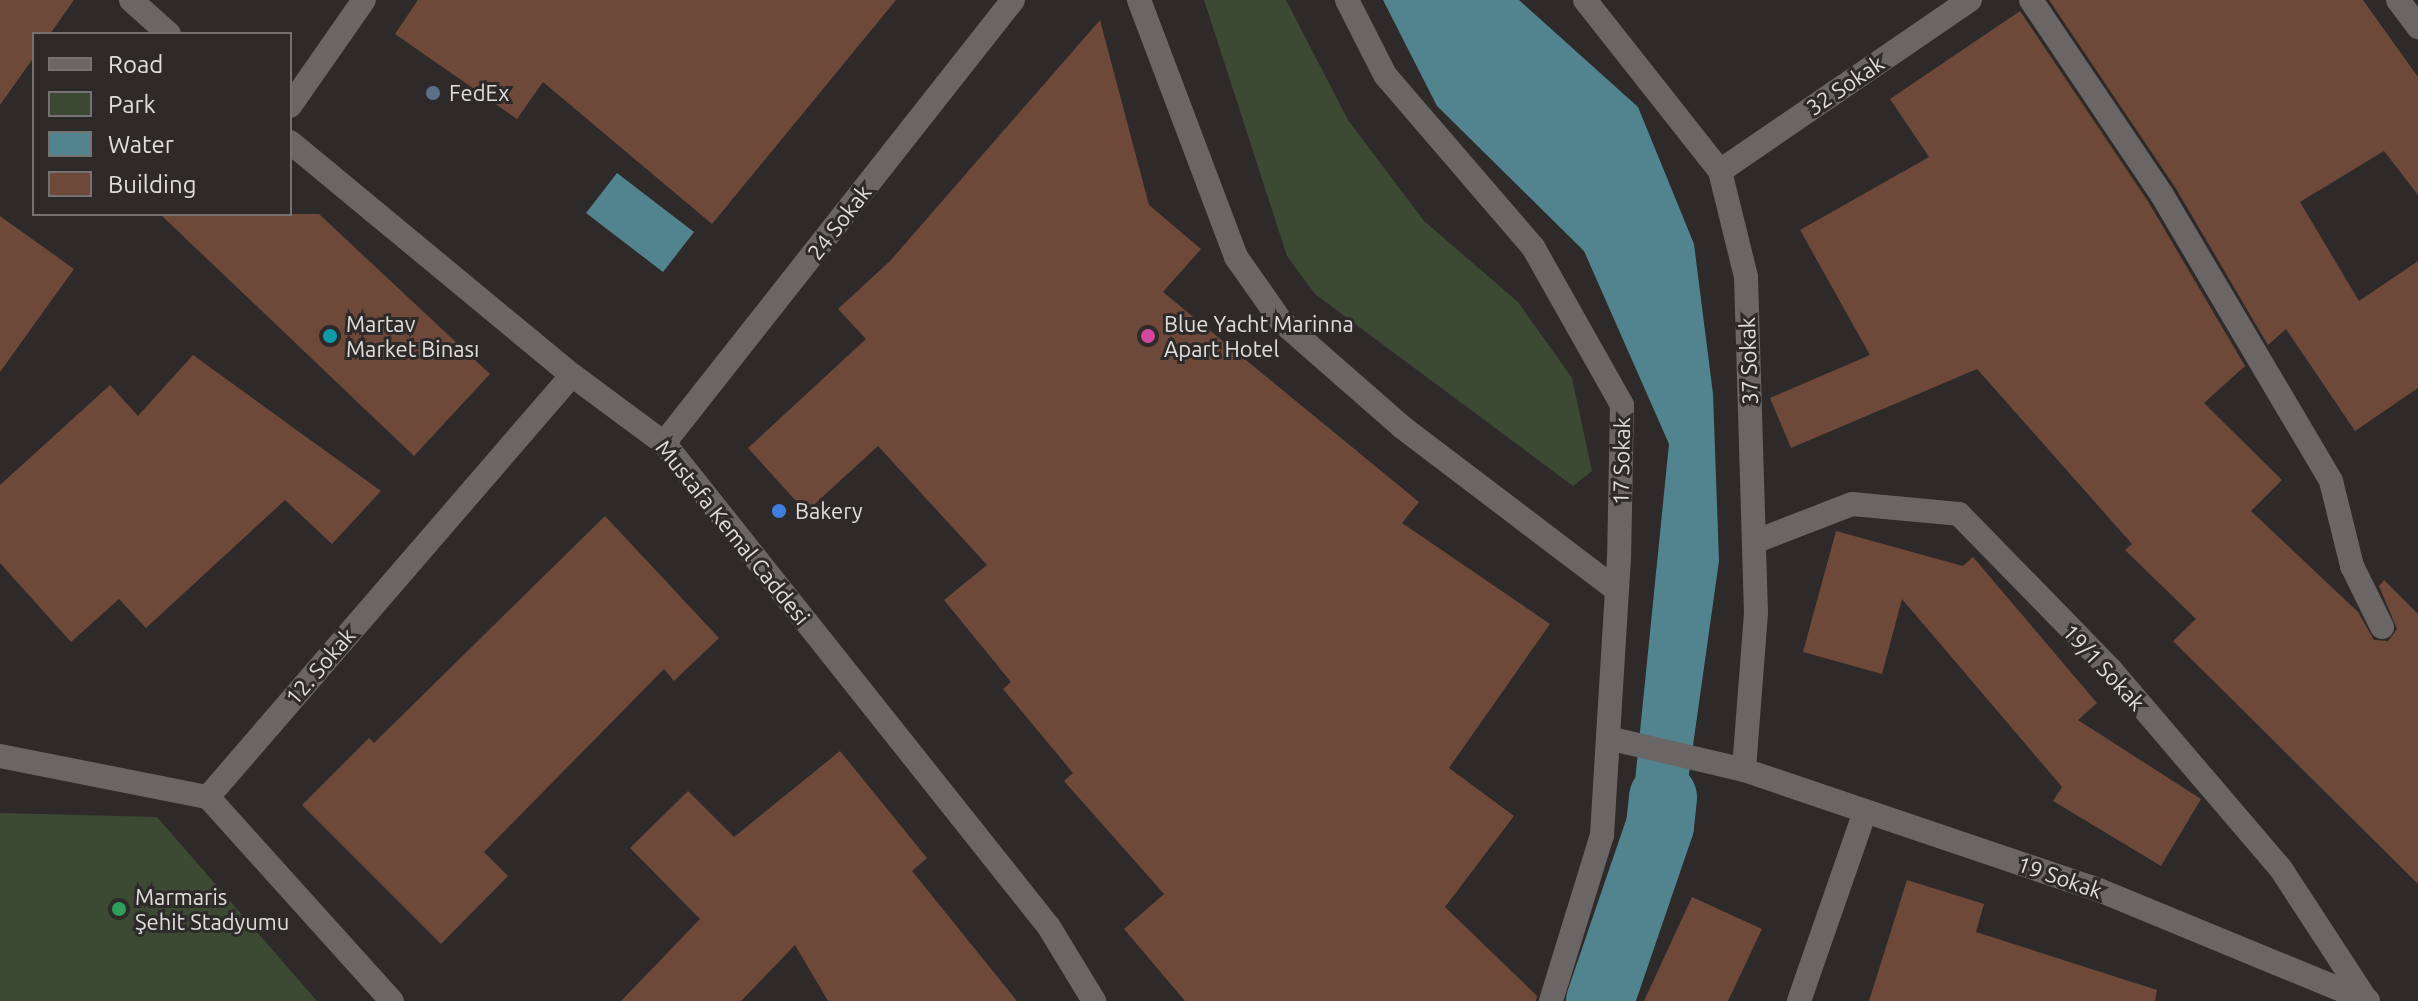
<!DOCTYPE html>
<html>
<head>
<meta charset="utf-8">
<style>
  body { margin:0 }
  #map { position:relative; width:2418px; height:1001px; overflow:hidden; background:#2d2a29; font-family:Ubuntu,sans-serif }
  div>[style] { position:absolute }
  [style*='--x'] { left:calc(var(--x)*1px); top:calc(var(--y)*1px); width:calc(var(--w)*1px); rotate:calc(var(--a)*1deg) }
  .green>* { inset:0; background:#3d4a33 }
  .water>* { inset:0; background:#52848f }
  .canal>* { height:68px; margin:-34px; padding:0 34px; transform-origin:34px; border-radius:34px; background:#52848f }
  .building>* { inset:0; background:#6e493a }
  .minor>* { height:24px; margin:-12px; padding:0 12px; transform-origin:12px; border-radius:12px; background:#6a6665 }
  .dots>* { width:22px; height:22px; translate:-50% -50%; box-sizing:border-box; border:4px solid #2d2a29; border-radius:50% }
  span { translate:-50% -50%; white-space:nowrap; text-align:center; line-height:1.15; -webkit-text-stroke:6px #2d2a29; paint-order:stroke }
  .street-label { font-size:22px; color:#e0dedd }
  .poi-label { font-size:22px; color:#e0dedd }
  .left { translate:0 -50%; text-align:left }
  .legend { position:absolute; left:32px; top:32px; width:260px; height:184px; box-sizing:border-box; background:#2d2a29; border:2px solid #757271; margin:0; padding:10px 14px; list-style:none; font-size:24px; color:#e0dedd }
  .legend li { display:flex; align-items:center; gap:16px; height:40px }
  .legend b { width:40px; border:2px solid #757271 }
</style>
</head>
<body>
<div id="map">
  <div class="green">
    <i style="clip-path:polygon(1204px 0,1286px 0,1348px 120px,1424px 221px,1518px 302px,1572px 378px,1592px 471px,1573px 486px,1315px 294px,1287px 256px)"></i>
    <i style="clip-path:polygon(0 813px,157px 817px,317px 1001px,0 1001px)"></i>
  </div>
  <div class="water">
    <i style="clip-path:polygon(1383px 0,1519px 0,1638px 107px,1694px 244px,1713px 394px,1719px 561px,1688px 781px,1663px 797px,1634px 791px,1669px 444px,1584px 251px,1437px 106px)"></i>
    <i style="clip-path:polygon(617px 173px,694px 232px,663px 272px,586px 213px)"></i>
  </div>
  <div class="canal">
    <i style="--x:1600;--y:1001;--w:185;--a:-71.1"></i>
    <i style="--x:1660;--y:826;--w:29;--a:-84"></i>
  </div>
  <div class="building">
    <i style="clip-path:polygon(0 0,74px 0,50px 34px,34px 34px,34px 57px,0 105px)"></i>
    <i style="clip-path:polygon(418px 0,896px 0,712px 224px,543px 82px,517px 119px,395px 34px)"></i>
    <i style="clip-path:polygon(2049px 0,2363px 0,2418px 77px,2418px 195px,2384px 151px,2300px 202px,2359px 301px,2418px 261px,2418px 388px,2355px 431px,2286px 329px,2268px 345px,2175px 187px)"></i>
    <i style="clip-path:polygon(2020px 11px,2149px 203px,2245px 366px,2204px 403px,2282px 480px,2251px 511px,2358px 612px,2374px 640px,2388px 641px,2397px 629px,2379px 586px,2384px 580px,2418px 614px,2418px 884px,2173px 641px,2196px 619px,2125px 550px,2132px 544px,1977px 369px,1791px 448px,1770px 398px,1870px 355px,1800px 230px,1929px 157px,1890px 99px)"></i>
    <i style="clip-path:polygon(1100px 20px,1149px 205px,1201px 249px,1163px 292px,1419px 502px,1402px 523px,1550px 624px,1449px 768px,1514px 816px,1445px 907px,1537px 996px,1536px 1001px,1185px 1001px,1124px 929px,1164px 894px,1064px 781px,1073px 773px,1003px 689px,1011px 682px,944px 600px,987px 565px,878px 446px,806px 512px,748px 448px,866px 339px,838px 309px,890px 261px)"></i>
    <i style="clip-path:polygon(160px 214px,319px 214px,490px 374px,414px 456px)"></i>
    <i style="clip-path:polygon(0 216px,74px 269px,0 372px)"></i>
    <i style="clip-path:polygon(193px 355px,381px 491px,332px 544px,285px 500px,146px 628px,119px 599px,71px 642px,0 563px,0 485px,110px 385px,138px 416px)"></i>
    <i style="clip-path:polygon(605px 516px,719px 638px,674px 681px,664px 669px,484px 852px,508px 876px,441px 944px,302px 805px,369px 738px,374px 743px)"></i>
    <i style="clip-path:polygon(1836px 531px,1963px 566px,1973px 557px,2097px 703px,2078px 720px,2201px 799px,2161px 866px,2053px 801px,2062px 787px,1902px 599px,1882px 674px,1803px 652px)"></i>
    <i style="clip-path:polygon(840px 751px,927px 858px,912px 871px,1017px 1001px,828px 1001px,795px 945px,741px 1001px,621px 1001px,700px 919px,630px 848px,688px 791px,734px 837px)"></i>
    <i style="clip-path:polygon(1907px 880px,1984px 904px,1976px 932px,2157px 990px,2155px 1001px,1869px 1001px)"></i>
    <i style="clip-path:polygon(1692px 897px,1762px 929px,1728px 1001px,1644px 1001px)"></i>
  </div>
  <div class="minor">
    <i style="--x:131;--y:0;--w:51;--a:41.8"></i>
    <i style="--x:1139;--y:0;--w:275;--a:69.3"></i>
    <i style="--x:1236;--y:257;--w:78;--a:54.9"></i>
    <i style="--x:1281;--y:321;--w:161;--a:41.2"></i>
    <i style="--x:1402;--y:427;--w:270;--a:37.2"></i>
    <i style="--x:1347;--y:0;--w:84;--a:63.1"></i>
    <i style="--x:1385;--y:75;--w:227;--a:49.3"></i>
    <i style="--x:1533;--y:247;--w:181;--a:60.6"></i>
    <i style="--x:1622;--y:405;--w:152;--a:91.1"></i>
    <i style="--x:1619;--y:557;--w:279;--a:93.5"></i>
    <i style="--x:1602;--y:835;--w:174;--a:107.1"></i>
    <i style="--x:1585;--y:0;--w:218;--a:51.7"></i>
    <i style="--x:1720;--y:171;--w:109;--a:76.2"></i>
    <i style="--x:1746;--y:277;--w:336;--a:88.3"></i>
    <i style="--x:1756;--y:613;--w:157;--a:94.4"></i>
    <i style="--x:2031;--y:0;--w:235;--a:56.1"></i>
    <i style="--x:2162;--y:195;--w:332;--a:59.4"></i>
    <i style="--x:2331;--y:481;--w:88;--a:76.1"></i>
    <i style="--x:2352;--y:566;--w:68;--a:63.8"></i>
    <i style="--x:2398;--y:0;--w:34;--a:53"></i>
    <i style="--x:290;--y:106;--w:129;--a:-55.1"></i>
    <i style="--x:290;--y:142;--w:366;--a:39.6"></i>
    <i style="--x:572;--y:375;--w:114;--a:36.5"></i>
    <i style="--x:664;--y:443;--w:618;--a:51.5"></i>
    <i style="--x:1049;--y:927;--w:87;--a:58.7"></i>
    <i style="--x:1720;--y:171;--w:303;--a:-34.4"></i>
    <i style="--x:664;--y:443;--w:564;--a:-51.77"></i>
    <i style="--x:1754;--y:542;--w:105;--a:-21.2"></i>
    <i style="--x:1852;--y:504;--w:107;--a:5.3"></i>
    <i style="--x:1959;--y:514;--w:218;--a:45.7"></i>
    <i style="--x:2111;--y:670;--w:262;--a:49.5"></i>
    <i style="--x:2281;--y:869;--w:154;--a:56.9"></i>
    <i style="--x:1608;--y:738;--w:140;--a:13.2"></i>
    <i style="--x:1744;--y:770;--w:375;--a:18.7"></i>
    <i style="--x:2099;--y:890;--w:291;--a:22.4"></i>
    <i style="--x:0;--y:756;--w:212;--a:11.2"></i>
    <i style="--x:208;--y:797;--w:557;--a:-49.22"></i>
    <i style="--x:208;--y:797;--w:275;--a:48"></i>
    <i style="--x:1799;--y:1001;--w:201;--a:-70.8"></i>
  </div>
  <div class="dots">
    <i style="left:433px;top:93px;background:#5c6f8a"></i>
    <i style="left:330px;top:336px;background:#0f9aa8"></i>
    <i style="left:1148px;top:336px;background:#d1479c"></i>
    <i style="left:779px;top:511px;background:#3f7fe0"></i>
    <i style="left:119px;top:909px;background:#2e9e5b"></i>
  </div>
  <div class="street-label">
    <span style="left:1845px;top:85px;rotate:-34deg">32 Sokak</span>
    <span style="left:839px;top:222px;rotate:-52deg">24 Sokak</span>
    <span style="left:1748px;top:361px;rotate:-92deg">37 Sokak</span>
    <span style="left:1621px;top:461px;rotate:-89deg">17 Sokak</span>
    <span style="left:733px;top:532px;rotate:51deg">Mustafa Kemal Caddesi</span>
    <span style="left:320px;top:666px;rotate:-49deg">12. Sokak</span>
    <span style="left:2104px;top:667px;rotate:47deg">19/1 Sokak</span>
    <span style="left:2060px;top:877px;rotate:19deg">19 Sokak</span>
  </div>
  <div class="poi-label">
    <span class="left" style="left:449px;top:93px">FedEx</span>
    <span class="left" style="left:346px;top:336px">Martav<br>Market Binası</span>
    <span class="left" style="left:1164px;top:336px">Blue Yacht Marinna<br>Apart Hotel</span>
    <span class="left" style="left:795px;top:511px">Bakery</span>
    <span class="left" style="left:135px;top:909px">Marmaris<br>Şehit Stadyumu</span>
  </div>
  <ul class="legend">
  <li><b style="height:10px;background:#6a6665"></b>Road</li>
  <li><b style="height:22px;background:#3d4a33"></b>Park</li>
  <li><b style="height:22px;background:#52848f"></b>Water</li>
  <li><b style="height:22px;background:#6e493a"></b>Building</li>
  </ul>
</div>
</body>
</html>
